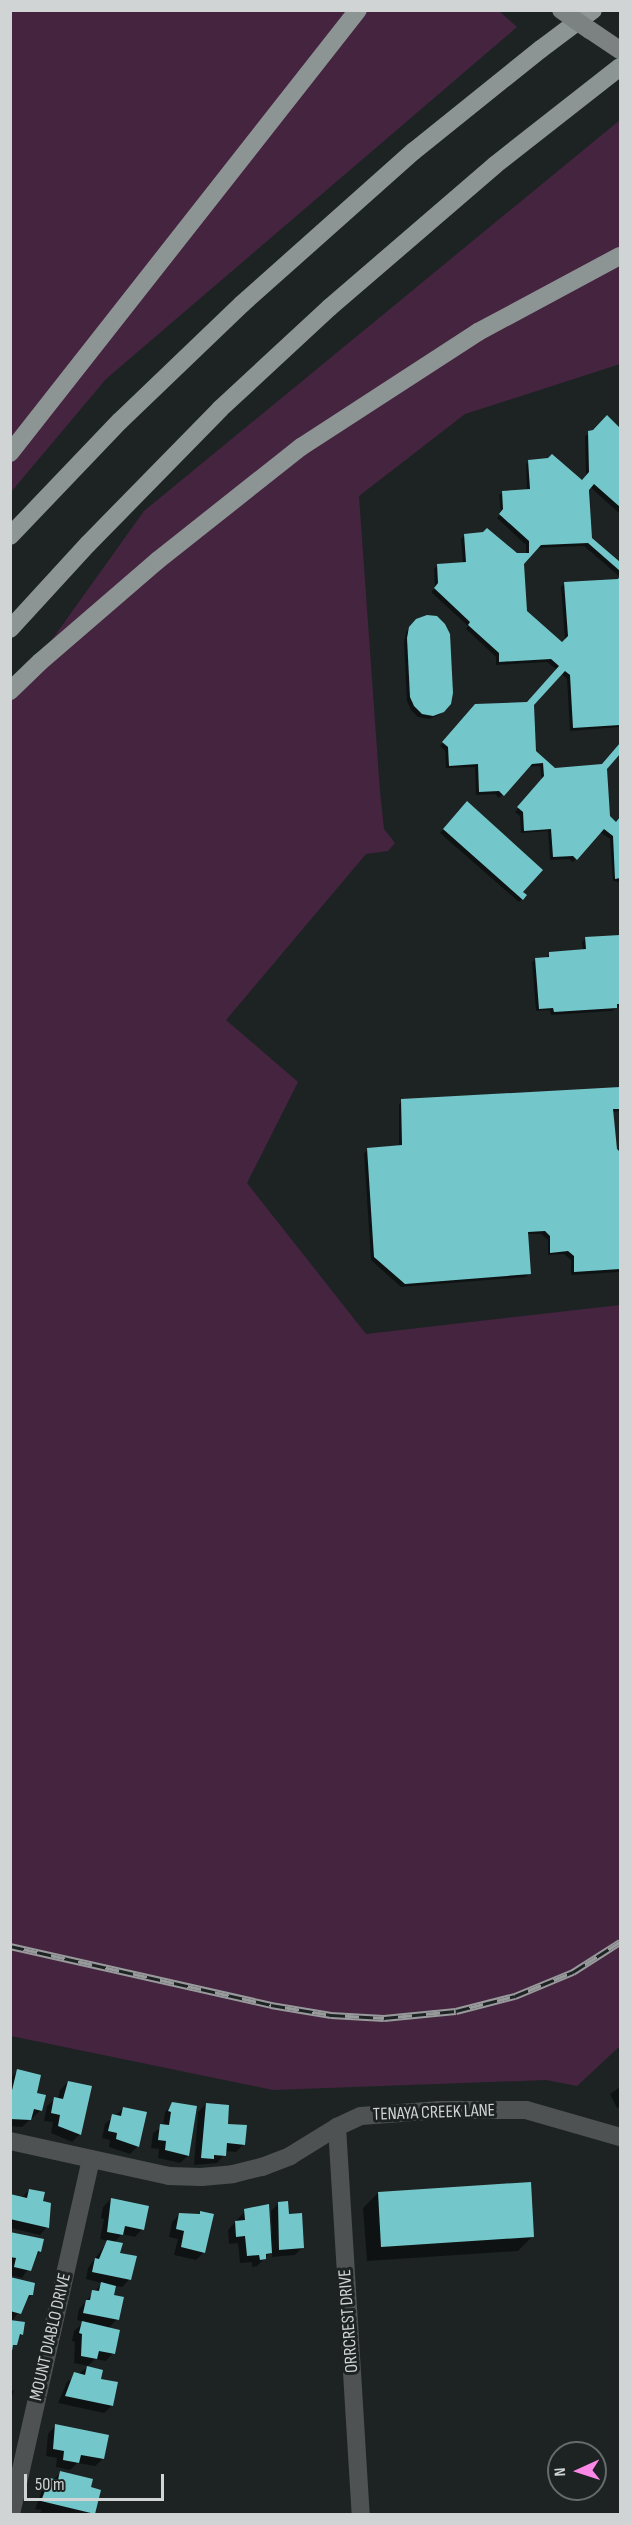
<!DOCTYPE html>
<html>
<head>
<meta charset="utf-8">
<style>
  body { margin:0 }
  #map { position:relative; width:631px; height:2525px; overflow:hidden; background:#1d2323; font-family:"Sofia Sans Condensed",sans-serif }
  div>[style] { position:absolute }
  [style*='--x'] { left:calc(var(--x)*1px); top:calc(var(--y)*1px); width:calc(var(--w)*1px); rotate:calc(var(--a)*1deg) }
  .green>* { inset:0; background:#45243f }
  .shadow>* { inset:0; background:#0007 }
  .building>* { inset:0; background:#73c6ca }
  .minor>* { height:18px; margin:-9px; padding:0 9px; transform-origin:9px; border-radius:9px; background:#4f5252 }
  .major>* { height:18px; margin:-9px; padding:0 9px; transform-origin:9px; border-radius:9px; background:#7c8181 }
  .highway>* { height:18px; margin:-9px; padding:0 9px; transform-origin:9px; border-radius:9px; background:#8d9494 }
  .rail>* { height:7px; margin-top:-3.5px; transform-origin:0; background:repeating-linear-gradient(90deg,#1d2323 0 14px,#979b9b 0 28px); box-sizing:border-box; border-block:2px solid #979b9b }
  .major-bridge>* { height:18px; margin:-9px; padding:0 9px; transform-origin:9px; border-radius:9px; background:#7c8181 }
  span { translate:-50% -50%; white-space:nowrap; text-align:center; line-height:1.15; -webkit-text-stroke:6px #1d2323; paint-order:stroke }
  .street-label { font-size:18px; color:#d1d4d4 }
  .frame { position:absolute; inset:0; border:12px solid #d1d4d4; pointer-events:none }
  .north { position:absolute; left:547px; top:2441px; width:60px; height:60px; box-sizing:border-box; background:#1d2323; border:2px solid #656a6a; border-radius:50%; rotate:267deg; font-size:16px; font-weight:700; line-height:24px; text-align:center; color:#d1d4d4 }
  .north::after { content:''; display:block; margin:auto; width:21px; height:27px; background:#fb87e6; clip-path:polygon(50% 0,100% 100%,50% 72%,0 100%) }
  .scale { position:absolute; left:24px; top:2474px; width:140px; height:27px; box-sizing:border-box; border:3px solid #d1d4d4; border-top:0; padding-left:8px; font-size:18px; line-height:21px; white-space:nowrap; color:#d1d4d4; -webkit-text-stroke:4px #1d2323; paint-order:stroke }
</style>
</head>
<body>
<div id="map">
  <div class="green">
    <i style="clip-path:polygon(498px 10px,517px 27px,106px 379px,11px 492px,11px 11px)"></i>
    <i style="clip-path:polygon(620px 120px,620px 364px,465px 414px,359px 496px,380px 792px,384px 829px,395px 843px,388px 851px,366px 854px,226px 1020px,298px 1082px,247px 1183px,366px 1334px,620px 1305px,620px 2046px,577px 2086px,546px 2080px,273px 2090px,11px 2036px,11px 697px,144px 511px)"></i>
  </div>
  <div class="shadow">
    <i style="clip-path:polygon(607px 417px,620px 430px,620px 514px,590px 487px,591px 538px,620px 564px,620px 577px,584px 546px,536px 548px,523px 564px,526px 612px,562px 644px,565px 641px,561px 587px,565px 583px,618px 580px,620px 578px,620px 727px,570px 731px,567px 679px,561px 673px,532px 705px,535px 752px,554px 769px,602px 766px,620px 744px,620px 752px,606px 769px,609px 817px,616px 824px,620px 819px,620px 882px,613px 881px,610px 839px,600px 832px,573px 862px,569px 859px,550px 860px,548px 831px,521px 833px,520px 816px,515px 812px,542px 781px,540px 766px,527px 767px,499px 798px,495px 794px,476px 795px,475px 767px,446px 768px,445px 751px,440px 746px,472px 709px,527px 703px,557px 670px,547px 662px,496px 665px,496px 657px,466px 629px,468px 626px,431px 592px,435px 588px,434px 569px,438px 565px,463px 564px,461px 539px,465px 535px,516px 555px,526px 555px,526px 545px,497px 518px,501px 514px,499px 495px,503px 492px,527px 490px,526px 465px,529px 461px,581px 482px,586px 477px,585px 436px,594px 432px)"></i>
    <i style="clip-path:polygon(417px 621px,450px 703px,439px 715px,429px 719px,418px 717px,411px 710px,407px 701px,404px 642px,406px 632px)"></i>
    <i style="clip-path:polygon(467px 803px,525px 896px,519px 902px,440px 833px)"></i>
    <i style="clip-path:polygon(620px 936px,620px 1006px,612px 1011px,551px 1015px,550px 1010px,536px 1011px,532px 962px,536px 959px,546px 958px,550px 953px,583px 951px,582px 942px,585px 939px)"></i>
    <i style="clip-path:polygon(620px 1088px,620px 1111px,612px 1112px,615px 1150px,620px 1154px,620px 1272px,571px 1275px,571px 1260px,564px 1254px,548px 1255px,548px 1240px,541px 1234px,526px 1234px,529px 1273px,526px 1277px,401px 1287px,371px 1260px,364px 1153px,368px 1150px,399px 1147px,399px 1104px,402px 1101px)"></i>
    <i style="clip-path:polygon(18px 2071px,36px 2094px,41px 2110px,22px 2127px,10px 2126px,10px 2078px)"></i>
    <i style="clip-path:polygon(68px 2082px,80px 2134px,72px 2142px,51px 2133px,53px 2122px,44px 2121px,47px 2106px,55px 2099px,58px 2099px,60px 2090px)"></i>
    <i style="clip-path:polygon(620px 2087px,620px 2107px,617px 2108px,610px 2094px)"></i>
    <i style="clip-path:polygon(172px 2104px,188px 2156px,180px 2163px,158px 2158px,159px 2149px,151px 2148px,153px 2133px,163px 2126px,165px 2112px)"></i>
    <i style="clip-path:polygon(206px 2104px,244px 2144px,236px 2152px,225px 2151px,224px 2155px,217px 2163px,194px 2165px,198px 2112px)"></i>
    <i style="clip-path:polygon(123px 2109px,138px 2146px,130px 2154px,109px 2147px,110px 2140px,102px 2138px,105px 2124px)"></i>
    <i style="clip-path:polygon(29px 2190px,47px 2227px,40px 2235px,10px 2228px,10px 2196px,21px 2198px)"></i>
    <i style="clip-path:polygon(378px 2193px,533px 2236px,518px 2251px,367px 2261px,363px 2208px)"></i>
    <i style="clip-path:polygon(111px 2199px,142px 2229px,135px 2237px,122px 2234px,114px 2243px,130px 2279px,122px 2287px,115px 2286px,113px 2296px,117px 2319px,108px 2329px,113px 2353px,106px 2361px,95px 2359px,88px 2366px,74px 2363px,75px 2342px,72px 2341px,74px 2331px,84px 2322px,77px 2320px,79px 2309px,102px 2283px,86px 2279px,88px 2268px,108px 2241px,100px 2239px,104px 2219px,101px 2218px,103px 2207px)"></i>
    <i style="clip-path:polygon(279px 2203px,302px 2248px,295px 2255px,272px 2257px,272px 2251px,257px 2266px,252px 2267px,252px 2262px,240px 2263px,238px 2243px,229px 2244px,228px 2230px,245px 2211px,272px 2234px,271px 2211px)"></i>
    <i style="clip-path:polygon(201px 2213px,204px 2252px,196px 2260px,174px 2255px,178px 2239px,169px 2237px,172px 2222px,180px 2214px,198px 2216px)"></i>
    <i style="clip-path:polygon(10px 2233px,40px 2251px,22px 2278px,10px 2275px)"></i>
    <i style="clip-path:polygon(10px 2279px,31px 2295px,12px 2321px,24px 2324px,21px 2335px,10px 2350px)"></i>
    <i style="clip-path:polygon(88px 2367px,99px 2380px,112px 2406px,104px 2413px,58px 2403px,67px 2382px)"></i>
    <i style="clip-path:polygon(10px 2389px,14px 2391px,10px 2402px)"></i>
    <i style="clip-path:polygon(55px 2426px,103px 2459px,95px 2466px,77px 2463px,70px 2470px,56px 2467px,57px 2458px,46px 2456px,48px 2434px)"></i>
    <i style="clip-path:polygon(61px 2473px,89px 2488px,92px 2514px,38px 2514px,42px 2510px,35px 2509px,43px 2488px)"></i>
  </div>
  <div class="building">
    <i style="clip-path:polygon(607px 415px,620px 428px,620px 507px,594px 484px,589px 490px,592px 538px,620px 562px,620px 571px,588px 543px,541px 545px,524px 564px,527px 611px,562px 642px,568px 636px,564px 582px,618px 579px,620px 576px,620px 725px,573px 728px,570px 675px,565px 671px,534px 705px,536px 751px,555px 768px,602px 764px,620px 743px,620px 754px,607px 769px,610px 816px,616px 822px,620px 817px,620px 878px,615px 879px,613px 836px,604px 829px,577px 860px,573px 856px,553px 857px,551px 829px,524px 831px,523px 812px,517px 807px,544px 776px,543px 763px,532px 764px,504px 796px,499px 791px,479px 792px,478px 764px,449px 766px,448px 747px,442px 742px,475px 704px,527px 702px,559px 666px,551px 659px,499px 662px,499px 653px,468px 625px,470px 622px,434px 588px,438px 583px,437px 564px,466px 562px,464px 534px,483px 532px,487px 528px,517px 553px,529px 553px,529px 541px,499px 514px,503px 509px,502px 491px,530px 489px,528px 460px,548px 458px,552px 454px,582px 480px,589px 472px,588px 431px,593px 430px)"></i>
    <i style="clip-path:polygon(427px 615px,437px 616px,445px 624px,450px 634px,453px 693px,451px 704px,444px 712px,433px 716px,422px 714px,414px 706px,410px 697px,407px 638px,409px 627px,416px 619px)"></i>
    <i style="clip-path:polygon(467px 801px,543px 870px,523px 892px,527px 895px,523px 900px,443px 829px)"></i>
    <i style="clip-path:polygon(620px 935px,620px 1004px,617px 1004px,617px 1008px,554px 1012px,553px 1008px,539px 1009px,535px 958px,549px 957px,549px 952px,586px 949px,585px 937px)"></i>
    <i style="clip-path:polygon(620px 1087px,620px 1109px,613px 1109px,617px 1149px,620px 1152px,620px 1269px,574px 1272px,574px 1256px,568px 1251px,550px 1253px,550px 1236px,545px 1231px,528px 1232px,531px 1274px,405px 1284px,374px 1257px,367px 1148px,402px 1145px,401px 1099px)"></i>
    <i style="clip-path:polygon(17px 2069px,41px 2075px,37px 2093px,46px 2095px,42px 2111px,34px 2109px,31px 2120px,10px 2119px,10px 2099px)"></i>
    <i style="clip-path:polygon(68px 2081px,92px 2086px,81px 2135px,58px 2126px,60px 2115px,51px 2113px,54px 2097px,63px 2099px)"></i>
    <i style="clip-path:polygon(172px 2102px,197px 2106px,189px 2156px,165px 2150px,166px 2141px,158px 2140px,160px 2124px,169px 2125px,171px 2112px,168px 2111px)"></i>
    <i style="clip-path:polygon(206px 2103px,229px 2105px,228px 2124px,247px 2125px,245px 2145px,227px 2143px,226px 2156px,214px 2155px,214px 2159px,201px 2158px)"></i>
    <i style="clip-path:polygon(123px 2107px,147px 2112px,139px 2147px,116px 2139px,117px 2133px,108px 2131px,112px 2114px,121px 2116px)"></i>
    <i style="clip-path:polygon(531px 2182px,534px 2237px,381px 2247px,378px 2192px)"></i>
    <i style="clip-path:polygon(29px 2189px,45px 2192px,43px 2201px,51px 2203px,49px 2228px,10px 2219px,10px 2194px,27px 2198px)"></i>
    <i style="clip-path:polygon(111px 2198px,149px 2206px,144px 2230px,125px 2226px,123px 2235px,107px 2232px)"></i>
    <i style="clip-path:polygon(288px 2201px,289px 2214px,302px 2213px,304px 2248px,279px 2250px,278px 2202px)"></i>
    <i style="clip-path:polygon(269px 2204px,272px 2253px,266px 2254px,266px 2259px,260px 2260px,259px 2255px,247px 2256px,245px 2236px,236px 2237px,235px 2221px,245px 2220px,244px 2209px)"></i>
    <i style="clip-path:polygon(200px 2211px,214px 2214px,205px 2253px,181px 2247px,184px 2231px,176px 2229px,179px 2213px,200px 2214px)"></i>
    <i style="clip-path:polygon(10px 2232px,44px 2239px,41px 2252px,38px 2251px,31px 2271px,14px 2267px,16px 2258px,10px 2257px)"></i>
    <i style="clip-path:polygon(107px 2240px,123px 2243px,120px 2253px,137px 2256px,131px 2280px,92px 2272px,95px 2258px,99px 2259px)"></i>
    <i style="clip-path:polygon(10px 2277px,35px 2283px,33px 2295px,29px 2295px,21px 2314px,10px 2311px)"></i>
    <i style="clip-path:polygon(101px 2282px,116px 2286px,114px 2295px,124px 2297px,119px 2320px,83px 2313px,86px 2300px,90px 2300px,92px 2290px,99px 2291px)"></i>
    <i style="clip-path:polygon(10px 2320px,25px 2322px,23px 2335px,20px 2334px,17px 2345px,13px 2345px,12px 2351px)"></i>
    <i style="clip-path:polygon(82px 2321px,120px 2330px,115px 2354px,99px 2351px,97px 2359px,81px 2356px,82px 2334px,79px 2333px)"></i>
    <i style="clip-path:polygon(87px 2366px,103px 2370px,101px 2379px,118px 2382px,113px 2406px,65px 2396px,74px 2372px,85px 2375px)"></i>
    <i style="clip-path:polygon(55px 2424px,109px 2435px,104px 2459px,81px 2455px,79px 2463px,63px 2460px,64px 2451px,53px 2449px)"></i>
    <i style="clip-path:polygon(60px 2471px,93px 2479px,91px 2487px,101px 2490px,95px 2514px,41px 2501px,50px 2478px,58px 2480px)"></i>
  </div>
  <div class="minor">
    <i style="--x:337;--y:2127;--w:388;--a:86.5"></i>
    <i style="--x:10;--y:2141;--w:163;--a:12.4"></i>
    <i style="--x:169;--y:2176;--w:32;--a:2"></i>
    <i style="--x:201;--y:2177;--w:32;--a:-5"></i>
    <i style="--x:233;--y:2174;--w:30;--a:-14"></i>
    <i style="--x:262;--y:2167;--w:30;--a:-21"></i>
    <i style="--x:290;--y:2156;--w:55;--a:-31.7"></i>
    <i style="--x:337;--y:2127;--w:26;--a:-25"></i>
    <i style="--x:361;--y:2116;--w:79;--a:-4.3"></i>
    <i style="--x:440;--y:2110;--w:86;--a:0"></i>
    <i style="--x:526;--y:2110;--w:98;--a:16"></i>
    <i style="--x:11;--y:2514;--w:364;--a:-77.3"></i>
  </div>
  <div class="major">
    <i style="--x:590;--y:30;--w:36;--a:34"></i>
  </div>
  <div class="highway">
    <i style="--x:10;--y:453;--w:563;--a:-51.85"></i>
    <i style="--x:10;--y:536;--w:159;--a:-46.3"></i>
    <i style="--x:120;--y:421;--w:169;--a:-43.8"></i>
    <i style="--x:242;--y:304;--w:230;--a:-41.7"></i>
    <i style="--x:414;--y:151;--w:163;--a:-38.8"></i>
    <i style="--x:541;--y:49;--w:65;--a:-36.9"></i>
    <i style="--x:10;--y:629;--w:115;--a:-47.5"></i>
    <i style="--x:88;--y:544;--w:189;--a:-45.6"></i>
    <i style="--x:220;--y:409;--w:149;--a:-42.8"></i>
    <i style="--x:329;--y:308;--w:219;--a:-40.7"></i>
    <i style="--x:495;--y:165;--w:159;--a:-38.1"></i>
    <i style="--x:10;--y:691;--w:42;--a:-44"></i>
    <i style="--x:40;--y:662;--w:155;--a:-40.8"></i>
    <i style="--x:157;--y:561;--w:184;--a:-38.4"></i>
    <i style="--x:301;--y:447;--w:211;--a:-33"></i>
    <i style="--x:478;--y:332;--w:161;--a:-28.2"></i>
  </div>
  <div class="rail">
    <i style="--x:10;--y:1946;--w:268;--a:12.7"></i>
    <i style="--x:271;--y:2005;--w:61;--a:9.5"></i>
    <i style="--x:331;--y:2015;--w:53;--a:3.2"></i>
    <i style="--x:384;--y:2018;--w:72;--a:-5.6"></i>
    <i style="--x:456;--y:2011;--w:61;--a:-14.3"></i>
    <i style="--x:515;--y:1996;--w:63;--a:-22.5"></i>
    <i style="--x:573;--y:1972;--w:56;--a:-32.6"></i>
  </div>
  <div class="major-bridge">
    <i style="--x:561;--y:10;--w:35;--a:35"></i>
  </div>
  <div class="street-label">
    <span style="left:434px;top:2113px;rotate:-2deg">TENAYA CREEK LANE</span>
    <span style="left:349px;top:2321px;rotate:-94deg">ORRCREST DRIVE</span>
    <span style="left:51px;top:2337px;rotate:-77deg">MOUNT DIABLO DRIVE</span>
  </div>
  <div class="frame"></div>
  <div class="north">N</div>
  <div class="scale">50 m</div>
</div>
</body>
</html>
